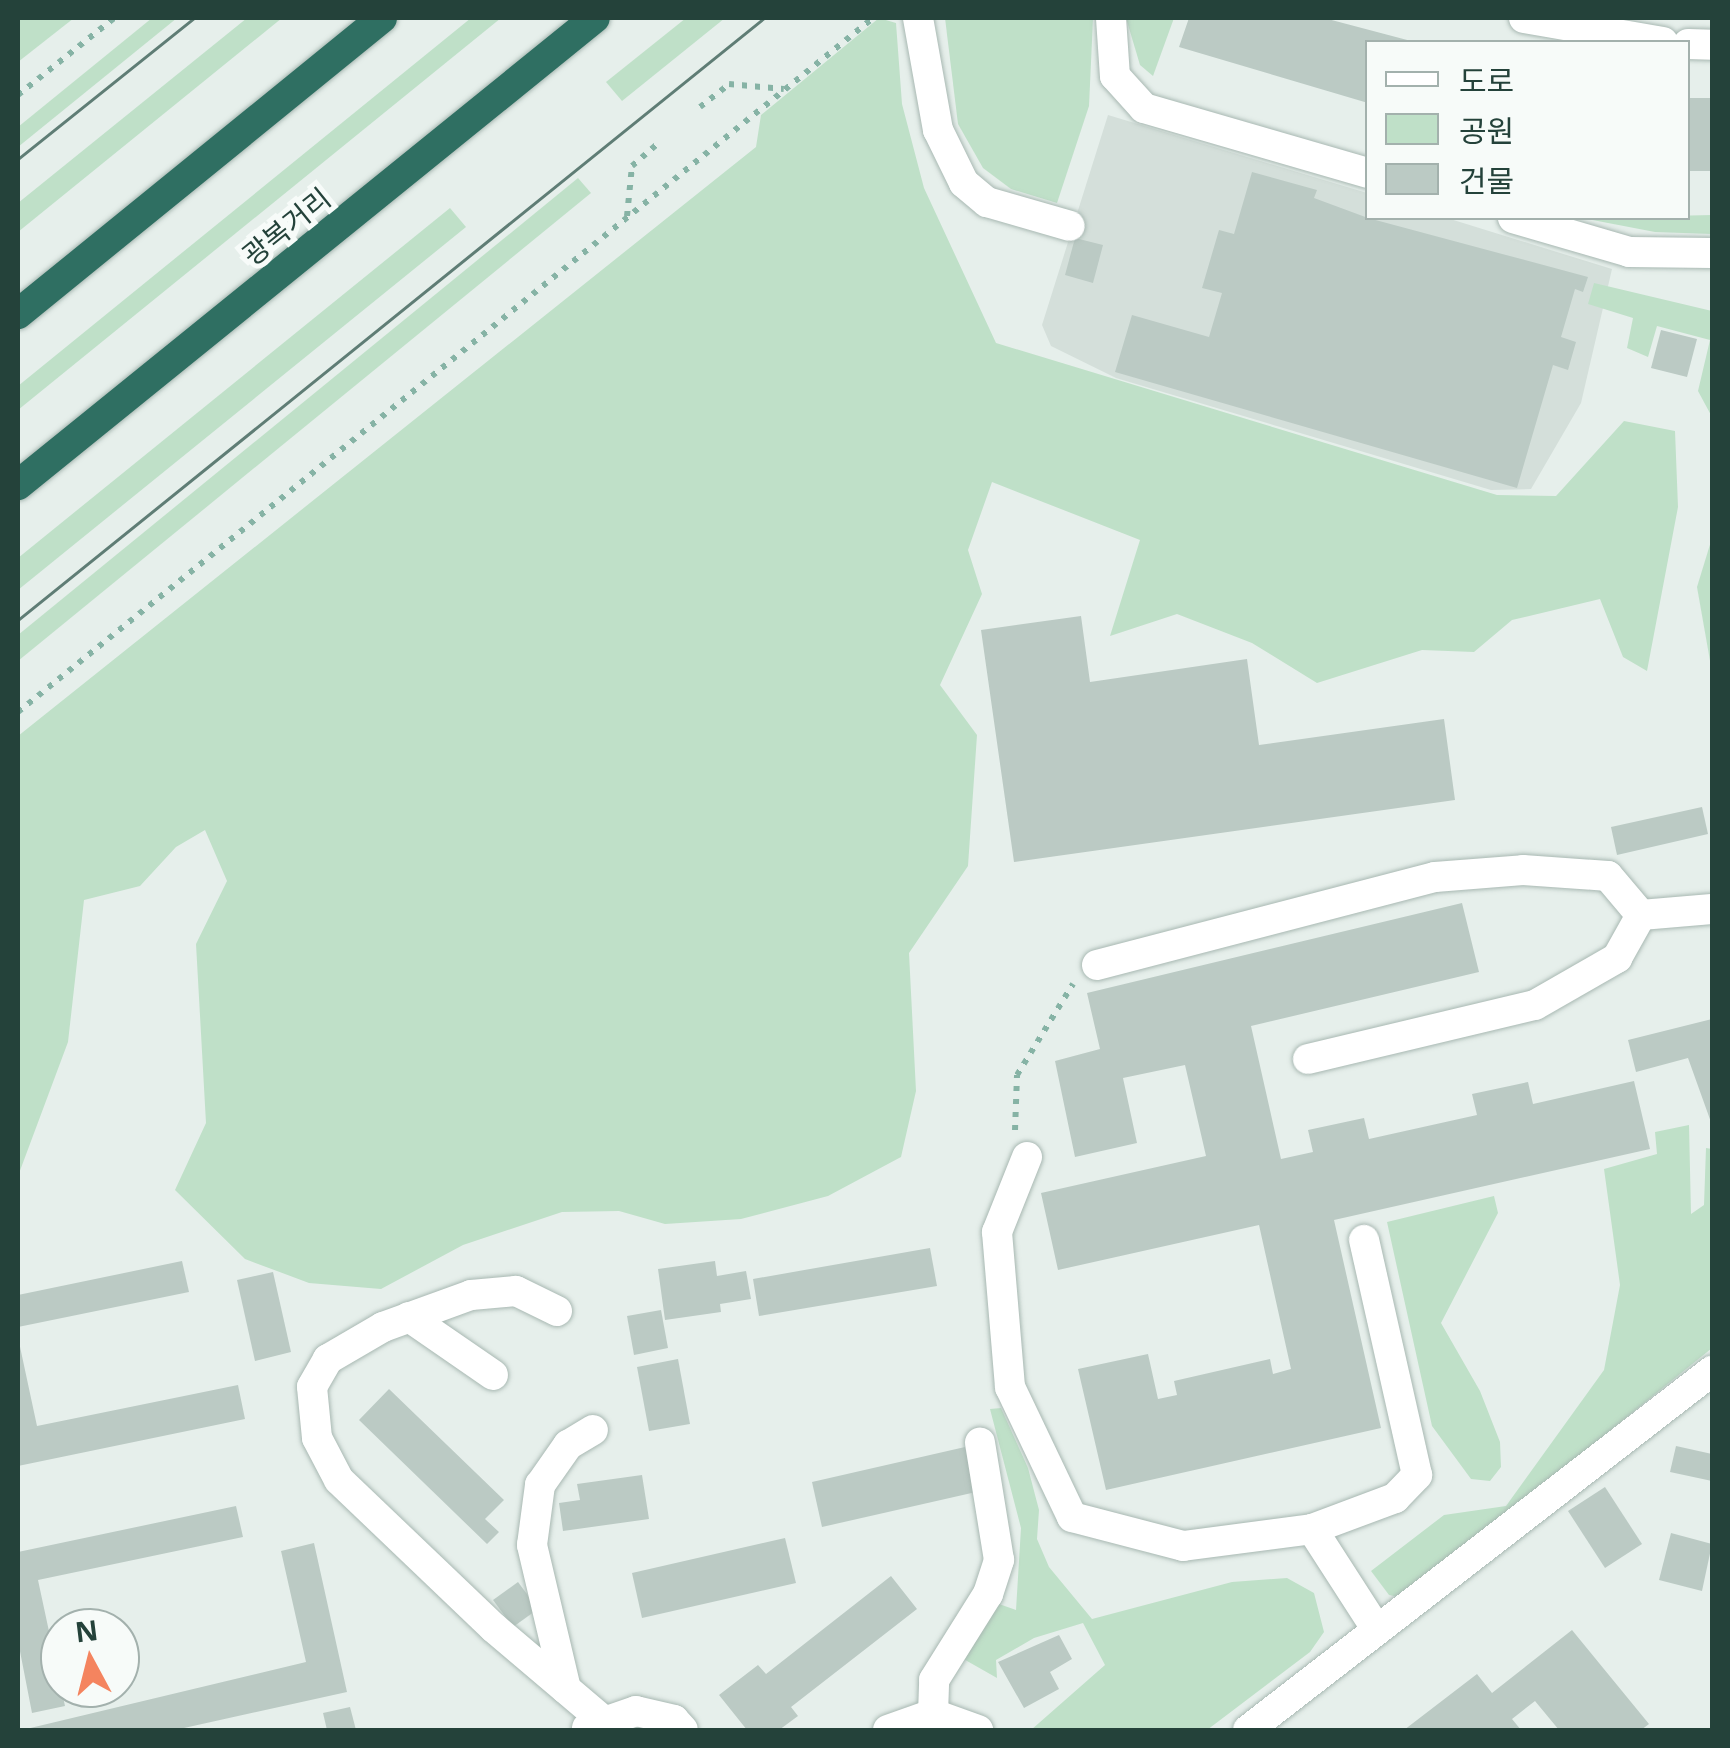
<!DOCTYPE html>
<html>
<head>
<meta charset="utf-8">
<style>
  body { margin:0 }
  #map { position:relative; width:1730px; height:1748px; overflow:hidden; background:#e6efeb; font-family:"Noto Sans","Noto Sans KR",sans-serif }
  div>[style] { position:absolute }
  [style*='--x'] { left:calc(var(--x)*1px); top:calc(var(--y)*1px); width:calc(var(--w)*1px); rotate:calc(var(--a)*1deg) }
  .built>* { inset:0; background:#d4dfda }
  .green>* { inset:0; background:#bfe0c8 }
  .building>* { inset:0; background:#bbcac4 }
  .path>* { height:6px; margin-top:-3px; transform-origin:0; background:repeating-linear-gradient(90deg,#86b3a5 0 5px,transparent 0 13px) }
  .roads { filter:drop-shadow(0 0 2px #a8b8b2) drop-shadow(0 0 2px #a8b8b2) }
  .minor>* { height:30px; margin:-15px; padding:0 15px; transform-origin:15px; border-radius:15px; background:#fff }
  .highway>* { height:30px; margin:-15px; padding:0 15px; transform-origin:15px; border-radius:15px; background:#2f6f62 }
  .tram>* { height:2.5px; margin:-1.25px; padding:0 1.25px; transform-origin:1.25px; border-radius:1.25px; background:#5f7d75 }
  span { translate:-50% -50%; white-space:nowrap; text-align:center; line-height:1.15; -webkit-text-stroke:10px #f7fbf9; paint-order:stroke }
  .street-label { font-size:28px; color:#24423a }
  .frame { position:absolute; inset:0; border:20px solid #24423a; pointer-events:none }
  .legend { position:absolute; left:1365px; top:40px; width:325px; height:180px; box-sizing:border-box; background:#f7fbf9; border:2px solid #a3b1ad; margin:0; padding:12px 18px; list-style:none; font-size:30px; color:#24423a }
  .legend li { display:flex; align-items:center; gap:20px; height:50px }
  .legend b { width:50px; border:2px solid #a3b1ad }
  .north { position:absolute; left:40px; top:1608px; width:100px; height:100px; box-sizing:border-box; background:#f7fbf9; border:2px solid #a3b1ad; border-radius:50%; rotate:353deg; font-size:28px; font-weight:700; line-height:40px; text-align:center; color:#24423a }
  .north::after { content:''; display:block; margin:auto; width:35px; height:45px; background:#f4845f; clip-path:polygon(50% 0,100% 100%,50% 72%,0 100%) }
</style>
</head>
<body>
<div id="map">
  <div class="built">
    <i style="clip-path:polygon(1108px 115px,1367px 193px,1368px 218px,1447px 218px,1612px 269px,1581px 403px,1531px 489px,1491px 490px,1116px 378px,1051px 346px,1042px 325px)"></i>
  </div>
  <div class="green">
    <i style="clip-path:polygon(18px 18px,74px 18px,18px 62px)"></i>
    <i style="clip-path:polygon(152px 18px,177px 18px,18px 147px,18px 127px)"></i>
    <i style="clip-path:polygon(247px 18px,282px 18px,18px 232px,18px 203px)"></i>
    <i style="clip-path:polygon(471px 18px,501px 18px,18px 410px,18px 386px)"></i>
    <i style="clip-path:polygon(686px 18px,725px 18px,622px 101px,606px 82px)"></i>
    <i style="clip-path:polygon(879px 18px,896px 23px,902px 104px,924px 188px,996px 343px,1497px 495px,1556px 496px,1624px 421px,1675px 431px,1678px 507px,1647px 671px,1623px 657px,1600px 599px,1512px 620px,1474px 652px,1422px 650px,1317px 683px,1252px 643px,1177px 614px,1110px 636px,1140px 540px,992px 482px,968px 550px,982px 594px,940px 685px,977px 735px,968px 866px,909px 953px,916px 1091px,901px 1157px,828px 1196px,741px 1219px,665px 1224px,619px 1211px,562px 1212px,463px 1245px,381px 1289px,309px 1283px,245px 1259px,175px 1190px,206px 1123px,196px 944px,227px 881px,205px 830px,176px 847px,140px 886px,84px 900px,68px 1042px,18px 1176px,18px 736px,756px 147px,761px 115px)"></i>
    <i style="clip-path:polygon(945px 18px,1093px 18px,1089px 106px,1057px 203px,1011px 189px,983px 168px,958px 124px)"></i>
    <i style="clip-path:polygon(1126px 18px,1174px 18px,1153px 76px,1140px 65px)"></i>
    <i style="clip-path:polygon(578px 178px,591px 193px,18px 661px,18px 635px)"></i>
    <i style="clip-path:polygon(450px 208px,466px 227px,18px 590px,18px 558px)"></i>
    <i style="clip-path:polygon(1712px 215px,1712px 234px,1655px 232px,1582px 218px)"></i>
    <i style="clip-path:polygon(1594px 283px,1712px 311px,1712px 417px,1698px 391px,1710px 340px,1657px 326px,1648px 357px,1627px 348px,1633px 318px,1588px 304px)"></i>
    <i style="clip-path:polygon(1712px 538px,1712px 672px,1697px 587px)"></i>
    <i style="clip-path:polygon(1689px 1125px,1691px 1214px,1704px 1205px,1706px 1148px,1712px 1149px,1712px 1348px,1404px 1598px,1389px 1595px,1371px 1571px,1444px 1515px,1506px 1506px,1604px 1370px,1620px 1285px,1604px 1169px,1657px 1154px,1655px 1132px)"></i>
    <i style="clip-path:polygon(1494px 1196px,1498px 1213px,1441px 1323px,1480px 1391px,1500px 1442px,1501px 1467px,1490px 1481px,1471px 1479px,1432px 1426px,1387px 1222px)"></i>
    <i style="clip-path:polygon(1001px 1408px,1028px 1468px,1039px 1510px,1037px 1539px,1049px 1567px,1092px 1619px,1232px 1582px,1287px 1578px,1314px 1593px,1324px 1632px,1310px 1652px,1207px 1730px,1031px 1730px,1105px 1665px,1083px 1623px,1034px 1638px,996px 1660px,997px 1678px,960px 1657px,999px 1604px,1016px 1610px,1021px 1528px,990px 1409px)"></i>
  </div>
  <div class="building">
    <i style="clip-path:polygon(1189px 18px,1324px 18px,1411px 41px,1368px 42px,1368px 103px,1179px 47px)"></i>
    <i style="clip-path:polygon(1688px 98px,1712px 98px,1712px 171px,1688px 171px)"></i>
    <i style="clip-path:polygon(1252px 172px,1317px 190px,1314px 198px,1368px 218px,1588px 277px,1583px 292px,1575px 289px,1561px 337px,1576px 342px,1568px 370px,1553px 365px,1517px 488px,1115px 372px,1132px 315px,1209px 337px,1222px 293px,1202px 288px,1219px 230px,1234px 234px)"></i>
    <i style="clip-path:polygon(1075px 238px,1103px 245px,1093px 283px,1065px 275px)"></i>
    <i style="clip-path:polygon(1661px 330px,1697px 339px,1687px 377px,1651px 368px)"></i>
    <i style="clip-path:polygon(1081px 616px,1090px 682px,1247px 659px,1259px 745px,1444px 719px,1455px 800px,1014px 862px,981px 630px)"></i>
    <i style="clip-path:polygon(1702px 807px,1708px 834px,1617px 855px,1611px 827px)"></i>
    <i style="clip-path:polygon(1462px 903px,1479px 972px,1251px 1026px,1281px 1159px,1313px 1152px,1308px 1130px,1364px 1118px,1369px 1139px,1477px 1115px,1472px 1094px,1528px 1082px,1533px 1104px,1634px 1081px,1650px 1149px,1334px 1220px,1381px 1428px,1106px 1490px,1078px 1369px,1148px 1354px,1158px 1399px,1177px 1395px,1174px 1381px,1270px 1359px,1273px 1374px,1291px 1369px,1259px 1225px,1058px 1270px,1041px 1193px,1206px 1156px,1185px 1065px,1123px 1078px,1137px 1143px,1075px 1157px,1055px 1061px,1100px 1049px,1087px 993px)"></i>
    <i style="clip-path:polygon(1712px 1019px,1712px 1125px,1688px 1058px,1636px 1072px,1628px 1040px)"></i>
    <i style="clip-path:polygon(930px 1248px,937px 1286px,759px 1316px,753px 1279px)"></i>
    <i style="clip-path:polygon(182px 1261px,189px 1292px,18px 1327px,18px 1295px)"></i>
    <i style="clip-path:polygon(715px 1261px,717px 1276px,746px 1271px,751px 1299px,720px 1304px,721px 1312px,665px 1320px,658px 1269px)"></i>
    <i style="clip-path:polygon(273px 1272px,291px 1352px,255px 1361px,237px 1280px)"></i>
    <i style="clip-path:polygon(661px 1310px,668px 1348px,634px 1355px,627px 1316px)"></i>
    <i style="clip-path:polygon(19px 1342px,37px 1426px,238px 1385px,245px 1419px,18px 1466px)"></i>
    <i style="clip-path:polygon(678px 1359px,690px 1424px,649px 1431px,637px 1367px)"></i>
    <i style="clip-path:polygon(389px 1389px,504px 1500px,485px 1519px,499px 1532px,487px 1544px,359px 1420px)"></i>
    <i style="clip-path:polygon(1676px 1446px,1712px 1454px,1712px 1481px,1670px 1472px)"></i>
    <i style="clip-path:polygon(965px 1447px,976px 1492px,822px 1527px,812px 1482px)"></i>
    <i style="clip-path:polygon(642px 1475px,649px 1519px,563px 1531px,559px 1503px,580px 1500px,577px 1484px)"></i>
    <i style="clip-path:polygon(1605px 1487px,1642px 1544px,1605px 1568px,1568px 1511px)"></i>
    <i style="clip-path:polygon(236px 1506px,243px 1537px,38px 1580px,65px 1706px,32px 1713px,18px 1641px,18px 1552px)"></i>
    <i style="clip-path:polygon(1671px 1533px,1712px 1544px,1702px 1591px,1659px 1580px)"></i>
    <i style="clip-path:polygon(785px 1538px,796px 1583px,642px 1618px,632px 1573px)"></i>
    <i style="clip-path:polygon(314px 1543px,347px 1692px,175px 1730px,22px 1730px,306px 1662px,281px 1551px)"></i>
    <i style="clip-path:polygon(891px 1576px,917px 1609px,791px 1707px,798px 1716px,779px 1730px,747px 1730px,719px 1695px,758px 1665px,766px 1674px)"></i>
    <i style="clip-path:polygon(518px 1582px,538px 1609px,513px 1627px,493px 1600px)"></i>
    <i style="clip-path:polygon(1572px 1630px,1649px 1724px,1641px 1730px,1559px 1730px,1535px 1701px,1512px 1719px,1521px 1730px,1404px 1730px,1477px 1674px,1492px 1693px)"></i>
    <i style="clip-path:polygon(1059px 1635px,1072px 1659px,1050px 1672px,1059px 1689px,1024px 1708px,998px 1662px)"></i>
    <i style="clip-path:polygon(350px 1707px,356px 1730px,327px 1730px,323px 1713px)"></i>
  </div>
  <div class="path">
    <i style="--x:18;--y:95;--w:123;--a:-38.7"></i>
    <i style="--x:700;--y:107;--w:37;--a:-38"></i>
    <i style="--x:729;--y:84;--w:55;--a:5.2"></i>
    <i style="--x:627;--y:216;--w:50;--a:-84.3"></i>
    <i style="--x:632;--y:166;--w:38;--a:-41"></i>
    <i style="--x:18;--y:712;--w:1101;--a:-39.07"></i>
    <i style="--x:1015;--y:1130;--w:55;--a:-87.9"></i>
    <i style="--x:1017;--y:1075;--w:107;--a:-58.4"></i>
  </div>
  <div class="roads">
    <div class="minor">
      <i style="--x:918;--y:18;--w:114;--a:79.9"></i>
      <i style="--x:938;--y:130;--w:59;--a:63.9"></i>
      <i style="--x:964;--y:183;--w:30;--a:40"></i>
      <i style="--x:987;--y:202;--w:86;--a:16.1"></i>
      <i style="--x:1111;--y:18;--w:58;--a:86.1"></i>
      <i style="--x:1115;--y:76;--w:43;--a:47.8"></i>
      <i style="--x:1144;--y:108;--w:233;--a:16.2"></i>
      <i style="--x:1524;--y:18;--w:141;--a:9.8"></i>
      <i style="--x:1688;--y:44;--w:24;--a:2"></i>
      <i style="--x:1513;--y:218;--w:121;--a:16.3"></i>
      <i style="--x:1629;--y:252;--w:83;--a:0.7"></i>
      <i style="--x:1097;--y:965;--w:349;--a:-14.6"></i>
      <i style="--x:1435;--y:877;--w:88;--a:-4.5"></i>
      <i style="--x:1523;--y:870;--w:85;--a:4"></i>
      <i style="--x:1608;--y:876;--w:51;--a:49.8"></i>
      <i style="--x:1308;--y:1059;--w:233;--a:-13.4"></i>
      <i style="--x:1535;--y:1005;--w:95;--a:-29.8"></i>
      <i style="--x:1617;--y:958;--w:49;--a:-60.8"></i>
      <i style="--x:1641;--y:915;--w:71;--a:-4.8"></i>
      <i style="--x:1027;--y:1157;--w:81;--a:111.8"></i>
      <i style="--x:997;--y:1232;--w:156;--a:85.2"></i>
      <i style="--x:1010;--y:1387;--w:144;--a:64.5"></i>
      <i style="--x:1072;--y:1517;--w:115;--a:14.6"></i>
      <i style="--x:1183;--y:1546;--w:130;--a:-7.5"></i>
      <i style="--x:1312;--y:1529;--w:120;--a:57.2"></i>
      <i style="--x:557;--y:1311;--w:46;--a:-154"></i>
      <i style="--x:516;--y:1291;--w:45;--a:174.9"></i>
      <i style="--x:471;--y:1295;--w:94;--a:160"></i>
      <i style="--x:383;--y:1327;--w:64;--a:149.8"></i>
      <i style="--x:328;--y:1359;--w:32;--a:120"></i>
      <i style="--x:312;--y:1387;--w:51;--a:84.4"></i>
      <i style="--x:317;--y:1438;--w:47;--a:62.4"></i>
      <i style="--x:339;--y:1480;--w:214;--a:43.7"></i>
      <i style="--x:494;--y:1628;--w:145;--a:40.3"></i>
      <i style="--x:409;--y:1317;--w:102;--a:34.6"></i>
      <i style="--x:1312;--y:1529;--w:89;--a:-20.5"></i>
      <i style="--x:1395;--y:1498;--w:32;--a:-46"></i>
      <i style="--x:1417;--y:1475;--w:241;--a:-102.7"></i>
      <i style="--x:566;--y:1689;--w:148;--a:-103.3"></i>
      <i style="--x:532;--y:1545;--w:61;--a:-82.4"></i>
      <i style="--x:540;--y:1485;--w:49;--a:-55"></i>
      <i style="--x:568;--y:1445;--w:29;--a:-31"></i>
      <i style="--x:933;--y:1714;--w:34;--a:-88"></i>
      <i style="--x:934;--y:1680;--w:102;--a:-57.9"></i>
      <i style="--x:988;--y:1594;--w:36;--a:-72"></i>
      <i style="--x:999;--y:1560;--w:119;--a:-99.2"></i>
      <i style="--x:587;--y:1728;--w:52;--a:-19.1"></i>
      <i style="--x:636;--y:1711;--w:39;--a:13"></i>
      <i style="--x:674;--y:1720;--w:13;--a:48"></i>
      <i style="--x:888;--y:1730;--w:48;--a:-19.6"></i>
      <i style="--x:933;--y:1714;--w:48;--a:19.6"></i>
      <i style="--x:1248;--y:1730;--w:587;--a:-37.73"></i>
    </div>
    <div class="highway">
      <i style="--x:18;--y:314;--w:469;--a:-39.1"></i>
      <i style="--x:18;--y:485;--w:742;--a:-38.99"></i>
    </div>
  </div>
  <div class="tram">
    <i style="--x:18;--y:159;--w:226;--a:-38.7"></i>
    <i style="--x:18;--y:620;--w:959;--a:-38.9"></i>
  </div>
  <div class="street-label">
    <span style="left:286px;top:226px;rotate:-39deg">광복거리</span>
  </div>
  <div class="frame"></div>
  <ul class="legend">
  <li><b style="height:12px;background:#fff"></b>도로</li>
  <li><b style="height:28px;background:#bfe0c8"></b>공원</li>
  <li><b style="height:28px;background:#bbcac4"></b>건물</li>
  </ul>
  <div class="north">N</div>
</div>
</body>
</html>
